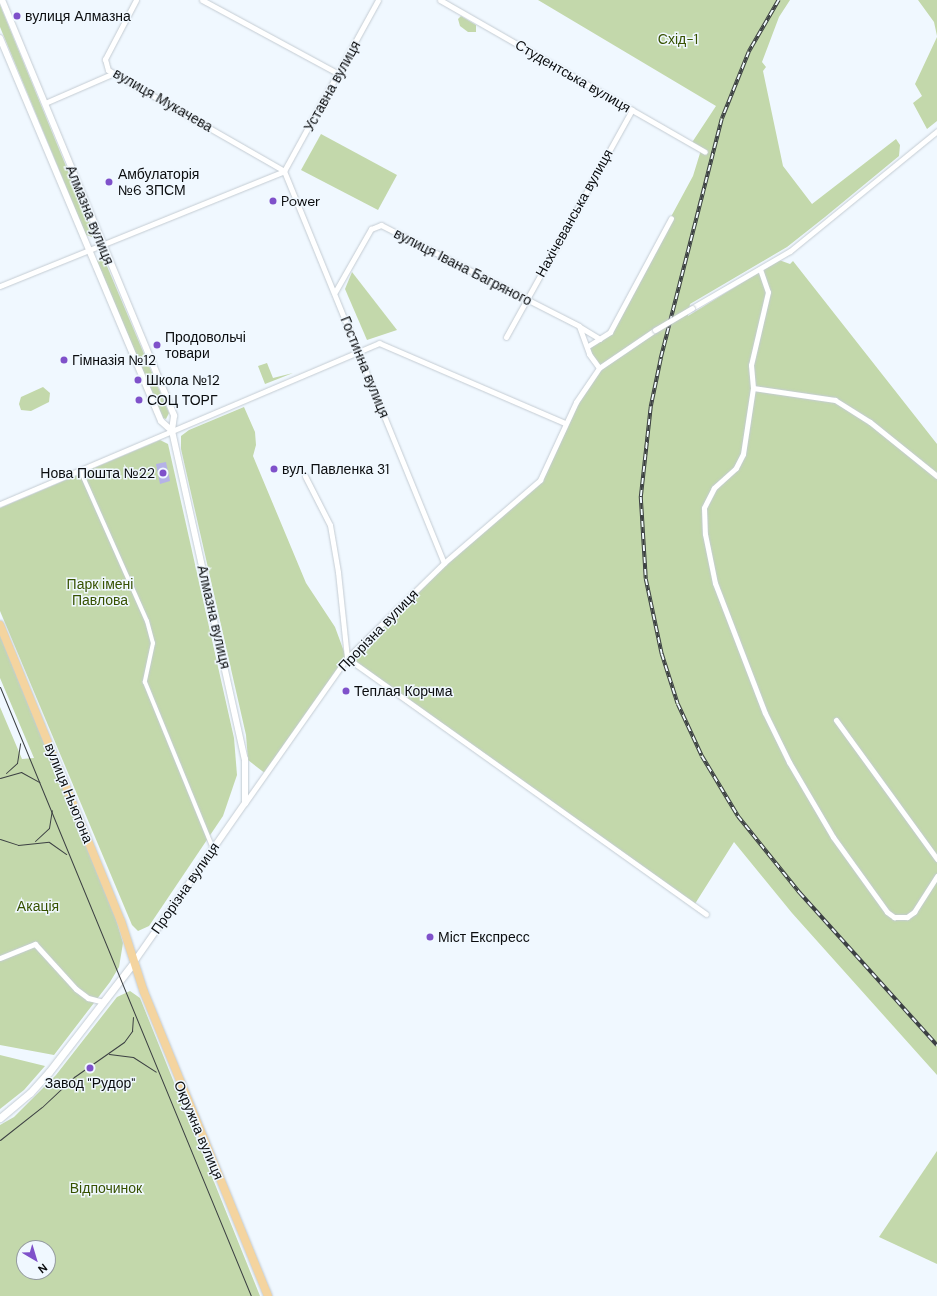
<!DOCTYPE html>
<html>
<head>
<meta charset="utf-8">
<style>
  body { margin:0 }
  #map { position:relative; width:937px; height:1296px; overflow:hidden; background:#f0f8ff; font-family:"DM Sans",sans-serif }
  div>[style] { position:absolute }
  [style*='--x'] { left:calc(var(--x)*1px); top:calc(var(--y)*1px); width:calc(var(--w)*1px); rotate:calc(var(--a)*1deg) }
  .green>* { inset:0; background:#c3d8ab }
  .building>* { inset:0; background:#b5b2e7 }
  .roads { filter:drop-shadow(0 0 1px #c4ccd3) drop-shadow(0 0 1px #c4ccd3) }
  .pedestrian>* { height:4px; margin:-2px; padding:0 2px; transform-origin:2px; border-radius:2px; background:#fff }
  .minor>* { height:5px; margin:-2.5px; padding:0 2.5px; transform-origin:2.5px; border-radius:2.5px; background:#fff }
  .tertiary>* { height:6px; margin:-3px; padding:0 3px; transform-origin:3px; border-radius:3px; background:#fff }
  .secondary>* { height:7px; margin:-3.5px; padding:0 3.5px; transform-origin:3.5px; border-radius:3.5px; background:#fff }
  .primary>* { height:8px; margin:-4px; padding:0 4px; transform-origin:4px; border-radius:4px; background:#f4d49f }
  .tram>* { height:1px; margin:-0.5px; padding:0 0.5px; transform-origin:0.5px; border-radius:0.5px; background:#3c4043 }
  .rail>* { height:3.5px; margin-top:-1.75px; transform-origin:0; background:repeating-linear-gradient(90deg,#f0f8ff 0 6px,#3c4043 0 12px); box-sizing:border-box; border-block:1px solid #3c4043 }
  .bridges { filter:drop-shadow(0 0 1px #c4ccd3) drop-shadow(0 0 1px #c4ccd3) }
  .minor-bridge>* { height:5px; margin:-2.5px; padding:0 2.5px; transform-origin:2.5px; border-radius:2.5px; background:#fff }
  .dots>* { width:11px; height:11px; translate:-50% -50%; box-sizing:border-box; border:2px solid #f0f8ff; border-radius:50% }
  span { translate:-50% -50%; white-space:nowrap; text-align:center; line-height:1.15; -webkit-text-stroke:3px #f0f8ff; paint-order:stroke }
  .poi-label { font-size:14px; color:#0b0d0f }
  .left { translate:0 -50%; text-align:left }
  .right { translate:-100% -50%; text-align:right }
  .park-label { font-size:14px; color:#365100 }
  .street-label { font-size:14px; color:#0b0d0f }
  .north { position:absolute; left:16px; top:1240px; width:40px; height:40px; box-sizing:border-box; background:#f0f8ff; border:1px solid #949a9f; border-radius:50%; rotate:142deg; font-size:11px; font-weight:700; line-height:16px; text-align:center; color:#0b0d0f }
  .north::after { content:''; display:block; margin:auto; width:14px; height:18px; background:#7f51ca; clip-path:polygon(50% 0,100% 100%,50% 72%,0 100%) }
</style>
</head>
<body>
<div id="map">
  <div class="green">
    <i style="clip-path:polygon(538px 0,790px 0,779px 17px,762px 62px,766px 67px,763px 71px,783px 166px,812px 204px,896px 139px,900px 145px,899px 156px,825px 217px,787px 247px,690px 304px,688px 316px,779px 260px,790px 264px,793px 261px,937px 444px,937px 1075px,792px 913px,734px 842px,693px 907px,347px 658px,266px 774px,248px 760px,246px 735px,181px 449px,181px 436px,189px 430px,244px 407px,255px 432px,256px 445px,253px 456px,306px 583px,335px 627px,346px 657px,444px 563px,540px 480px,565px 423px,599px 368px,588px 346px,606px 337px,693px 176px,701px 150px,691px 144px,716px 106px)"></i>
    <i style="clip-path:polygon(918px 0,937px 0,937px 36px,934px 22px)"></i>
    <i style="clip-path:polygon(0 5px,93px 232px,92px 237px,86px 235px,0 27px)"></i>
    <i style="clip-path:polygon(461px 16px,476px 25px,476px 32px,468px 32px,460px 26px,458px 19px)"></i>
    <i style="clip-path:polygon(937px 37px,937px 121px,927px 129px,913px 103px,922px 96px,915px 84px)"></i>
    <i style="clip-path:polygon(321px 134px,397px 175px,378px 210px,301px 170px)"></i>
    <i style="clip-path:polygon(100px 257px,104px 259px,169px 413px,166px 419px,163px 418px,97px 261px)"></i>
    <i style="clip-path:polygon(352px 272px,397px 330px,367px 340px,345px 289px)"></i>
    <i style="clip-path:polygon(267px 363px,273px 378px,293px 373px,265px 384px,258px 366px)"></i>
    <i style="clip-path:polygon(43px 387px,50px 393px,49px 402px,31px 411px,21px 410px,19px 404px,21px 397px)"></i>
    <i style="clip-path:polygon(160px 440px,168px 444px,234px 738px,237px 775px,223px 816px,149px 926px,138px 931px,132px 925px,0 611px,0 508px)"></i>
    <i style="clip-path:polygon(0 634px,115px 916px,123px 943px,119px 967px,110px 982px,54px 1055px,0 1045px,0 707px,22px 759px,34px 758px,0 678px)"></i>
    <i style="clip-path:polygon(evenodd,130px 991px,140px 998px,260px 1296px,0 1296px,0 1125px,14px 1117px,56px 1075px,117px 997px,130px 991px,24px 1248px,48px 1248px,48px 1272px,24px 1272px,24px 1248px)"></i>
    <i style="clip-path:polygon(0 1055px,45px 1066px,24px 1090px,0 1109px)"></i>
    <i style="clip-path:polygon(937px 1151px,937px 1264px,879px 1237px)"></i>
  </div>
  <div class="building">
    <i style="clip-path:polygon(166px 462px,170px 481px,160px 484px,156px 464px)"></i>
  </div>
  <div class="roads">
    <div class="pedestrian">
      <i style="--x:80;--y:470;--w:165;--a:66.1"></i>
      <i style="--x:147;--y:621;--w:23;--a:75"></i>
      <i style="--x:153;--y:643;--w:40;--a:102"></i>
      <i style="--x:145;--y:682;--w:180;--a:67.8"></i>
    </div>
    <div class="minor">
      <i style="--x:136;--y:0;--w:67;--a:117.7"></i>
      <i style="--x:105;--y:59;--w:11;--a:75"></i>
      <i style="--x:108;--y:70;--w:203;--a:29.8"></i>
      <i style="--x:202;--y:0;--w:156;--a:28.4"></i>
      <i style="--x:440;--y:0;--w:305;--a:29.8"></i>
      <i style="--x:45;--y:103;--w:75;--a:-23.5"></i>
      <i style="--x:284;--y:171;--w:423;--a:67.8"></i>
      <i style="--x:284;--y:171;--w:195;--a:-61.2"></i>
      <i style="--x:760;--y:269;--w:24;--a:71"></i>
      <i style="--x:768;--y:292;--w:75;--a:103.1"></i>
      <i style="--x:751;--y:365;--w:23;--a:85"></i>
      <i style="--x:753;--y:388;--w:67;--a:98.6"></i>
      <i style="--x:743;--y:454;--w:16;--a:117"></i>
      <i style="--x:736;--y:468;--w:30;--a:138"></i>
      <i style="--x:714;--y:488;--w:22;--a:117"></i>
      <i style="--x:704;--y:508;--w:26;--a:88"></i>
      <i style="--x:705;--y:534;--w:50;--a:78.5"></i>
      <i style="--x:715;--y:583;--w:139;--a:69"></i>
      <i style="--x:765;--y:713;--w:55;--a:63.9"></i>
      <i style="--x:789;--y:762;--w:87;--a:59.6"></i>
      <i style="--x:833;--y:837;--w:92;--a:54.2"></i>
      <i style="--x:887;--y:912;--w:9;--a:36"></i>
      <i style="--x:894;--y:917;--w:13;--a:0"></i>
      <i style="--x:907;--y:917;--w:9;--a:-36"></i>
      <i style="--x:914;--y:912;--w:43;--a:-57.4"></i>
      <i style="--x:0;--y:286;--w:306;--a:-22"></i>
      <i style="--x:335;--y:292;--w:73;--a:-60.3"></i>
      <i style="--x:371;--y:229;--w:11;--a:-22"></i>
      <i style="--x:381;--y:225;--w:222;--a:27"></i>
      <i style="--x:579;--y:326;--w:30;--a:70"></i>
      <i style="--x:589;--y:354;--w:17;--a:54"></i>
      <i style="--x:692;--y:308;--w:113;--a:-30.2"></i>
      <i style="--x:790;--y:251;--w:190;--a:-39.2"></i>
      <i style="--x:580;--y:327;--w:23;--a:31"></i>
      <i style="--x:506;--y:337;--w:260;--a:-61"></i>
      <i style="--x:588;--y:346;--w:26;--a:-32"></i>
      <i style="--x:610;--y:332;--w:129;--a:-61.8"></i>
      <i style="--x:753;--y:388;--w:83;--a:8.3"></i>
      <i style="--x:835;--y:400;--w:41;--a:32.2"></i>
      <i style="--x:870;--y:422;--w:86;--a:38.9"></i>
      <i style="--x:305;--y:476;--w:55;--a:63"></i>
      <i style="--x:330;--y:525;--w:48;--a:80.3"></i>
      <i style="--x:338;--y:572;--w:86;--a:84"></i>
      <i style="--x:347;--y:658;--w:441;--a:35.5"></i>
      <i style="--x:0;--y:504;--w:412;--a:-23"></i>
      <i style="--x:379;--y:343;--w:202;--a:23.3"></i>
      <i style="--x:836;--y:720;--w:172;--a:54"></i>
      <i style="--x:245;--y:803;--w:177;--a:-54.9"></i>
      <i style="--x:347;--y:658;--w:136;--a:-44.4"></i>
      <i style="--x:444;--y:563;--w:127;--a:-40.8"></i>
      <i style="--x:540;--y:480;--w:86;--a:-65.2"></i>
      <i style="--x:576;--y:402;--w:41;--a:-55.9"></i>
      <i style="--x:599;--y:368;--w:68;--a:-34.2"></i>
      <i style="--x:0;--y:958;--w:38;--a:-22"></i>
      <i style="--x:35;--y:944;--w:61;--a:47.7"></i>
      <i style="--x:76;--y:989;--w:15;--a:37"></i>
      <i style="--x:88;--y:998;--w:16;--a:14"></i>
    </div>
    <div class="tertiary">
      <i style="--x:2;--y:0;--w:450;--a:67.5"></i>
      <i style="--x:174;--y:416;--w:15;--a:98"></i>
      <i style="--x:172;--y:431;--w:336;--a:77.5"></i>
      <i style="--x:245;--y:759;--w:44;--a:90"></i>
      <i style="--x:245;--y:803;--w:194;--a:124.9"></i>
      <i style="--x:0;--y:38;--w:415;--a:67.2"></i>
      <i style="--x:161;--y:421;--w:15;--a:42"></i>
    </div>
    <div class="secondary">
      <i style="--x:0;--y:1118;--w:39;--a:-40"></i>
      <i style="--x:30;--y:1093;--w:28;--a:-48"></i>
      <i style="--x:49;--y:1072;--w:139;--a:-52.3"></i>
    </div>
    <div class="primary">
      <i style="--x:0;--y:625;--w:320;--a:67.8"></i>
      <i style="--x:121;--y:921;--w:75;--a:72.1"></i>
      <i style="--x:144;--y:992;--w:328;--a:67.8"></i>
    </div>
  </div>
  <div class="tram">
    <i style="--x:0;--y:687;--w:659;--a:67.6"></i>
    <i style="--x:6;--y:773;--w:15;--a:-42"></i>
    <i style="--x:17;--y:763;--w:20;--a:-81"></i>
    <i style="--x:0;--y:778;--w:22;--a:-16"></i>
    <i style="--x:21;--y:772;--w:21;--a:29"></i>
    <i style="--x:0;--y:839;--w:19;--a:18"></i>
    <i style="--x:18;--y:845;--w:31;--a:-6"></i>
    <i style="--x:49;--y:842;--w:21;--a:35"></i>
    <i style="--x:35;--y:841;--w:19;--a:-43"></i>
    <i style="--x:49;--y:828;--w:18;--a:-81"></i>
    <i style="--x:109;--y:1054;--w:24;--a:7"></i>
    <i style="--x:133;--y:1057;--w:27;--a:33"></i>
    <i style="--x:0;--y:1140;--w:53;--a:-38.2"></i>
    <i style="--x:42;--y:1107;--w:44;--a:-43.2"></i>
    <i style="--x:74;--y:1077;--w:61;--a:-35"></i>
    <i style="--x:124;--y:1042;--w:14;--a:-54"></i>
    <i style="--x:132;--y:1031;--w:14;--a:-86"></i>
  </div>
  <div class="rail">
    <i style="--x:779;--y:0;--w:60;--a:120"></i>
    <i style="--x:749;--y:52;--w:72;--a:111.9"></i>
    <i style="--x:722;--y:119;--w:248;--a:104.3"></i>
    <i style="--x:661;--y:359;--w:49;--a:101.8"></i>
    <i style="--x:651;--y:407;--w:91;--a:96.3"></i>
    <i style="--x:641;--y:497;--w:82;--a:86.5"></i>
    <i style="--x:646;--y:579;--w:77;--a:78"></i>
    <i style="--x:662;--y:654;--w:52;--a:72.3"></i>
    <i style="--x:678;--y:704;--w:57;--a:65.2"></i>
    <i style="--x:702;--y:756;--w:70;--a:59"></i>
    <i style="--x:738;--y:816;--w:99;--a:51.2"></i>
    <i style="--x:800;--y:893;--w:205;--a:48"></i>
  </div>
  <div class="bridges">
    <div class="minor-bridge">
      <i style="--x:655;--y:330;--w:43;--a:-30.7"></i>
    </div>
  </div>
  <div class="dots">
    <i style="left:17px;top:16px;background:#7f51ca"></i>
    <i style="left:109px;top:182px;background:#7f51ca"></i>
    <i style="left:273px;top:201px;background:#7f51ca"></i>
    <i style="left:157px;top:345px;background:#7f51ca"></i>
    <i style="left:64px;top:360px;background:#7f51ca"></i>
    <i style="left:138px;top:380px;background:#7f51ca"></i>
    <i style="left:139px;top:400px;background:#7f51ca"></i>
    <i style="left:274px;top:469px;background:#7f51ca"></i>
    <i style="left:163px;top:473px;background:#7f51ca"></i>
    <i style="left:346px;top:691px;background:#7f51ca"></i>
    <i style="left:430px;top:937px;background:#7f51ca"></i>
    <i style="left:90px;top:1068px;background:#7f51ca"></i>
  </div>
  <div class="poi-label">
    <span class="left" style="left:25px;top:16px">вулиця Алмазна</span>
    <span class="left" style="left:118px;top:182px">Амбулаторія<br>№6 ЗПСМ</span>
    <span class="left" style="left:281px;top:201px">Power</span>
    <span class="left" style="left:165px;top:345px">Продовольчі<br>товари</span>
    <span class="left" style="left:72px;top:360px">Гімназія №12</span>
    <span class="left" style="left:146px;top:380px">Школа №12</span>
    <span class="left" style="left:147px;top:400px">СОЦ ТОРГ</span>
    <span class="left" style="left:282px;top:469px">вул. Павленка 31</span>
    <span class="right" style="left:155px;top:473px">Нова Пошта №22</span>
    <span class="left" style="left:354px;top:691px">Теплая Корчма</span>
    <span class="left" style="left:438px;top:937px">Міст Експресс</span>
    <span style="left:90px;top:1083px">Завод "Рудор"</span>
  </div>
  <div class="park-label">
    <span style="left:678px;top:39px">Схід-1</span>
    <span style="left:100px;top:592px">Парк імені<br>Павлова</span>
    <span style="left:38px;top:906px">Акація</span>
    <span style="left:106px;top:1188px">Відпочинок</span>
  </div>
  <div class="street-label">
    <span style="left:573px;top:76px;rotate:30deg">Студентська вулиця</span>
    <span style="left:332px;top:86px;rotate:-61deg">Уставна вулиця</span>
    <span style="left:163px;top:100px;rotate:30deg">вулиця Мукачева</span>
    <span style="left:574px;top:213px;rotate:-61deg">Нахічеванська вулиця</span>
    <span style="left:90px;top:215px;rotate:68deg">Алмазна вулиця</span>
    <span style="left:463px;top:267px;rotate:27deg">вулиця Івана Багряного</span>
    <span style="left:365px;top:367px;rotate:68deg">Гостинна вулиця</span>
    <span style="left:214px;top:617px;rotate:77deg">Алмазна вулиця</span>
    <span style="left:378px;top:630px;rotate:-46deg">Прорізна вулиця</span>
    <span style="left:69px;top:793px;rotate:68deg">вулиця Ньютона</span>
    <span style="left:185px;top:888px;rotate:-55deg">Прорізна вулиця</span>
    <span style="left:199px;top:1130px;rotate:67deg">Окружна вулиця</span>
  </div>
  <div class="north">N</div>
</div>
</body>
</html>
